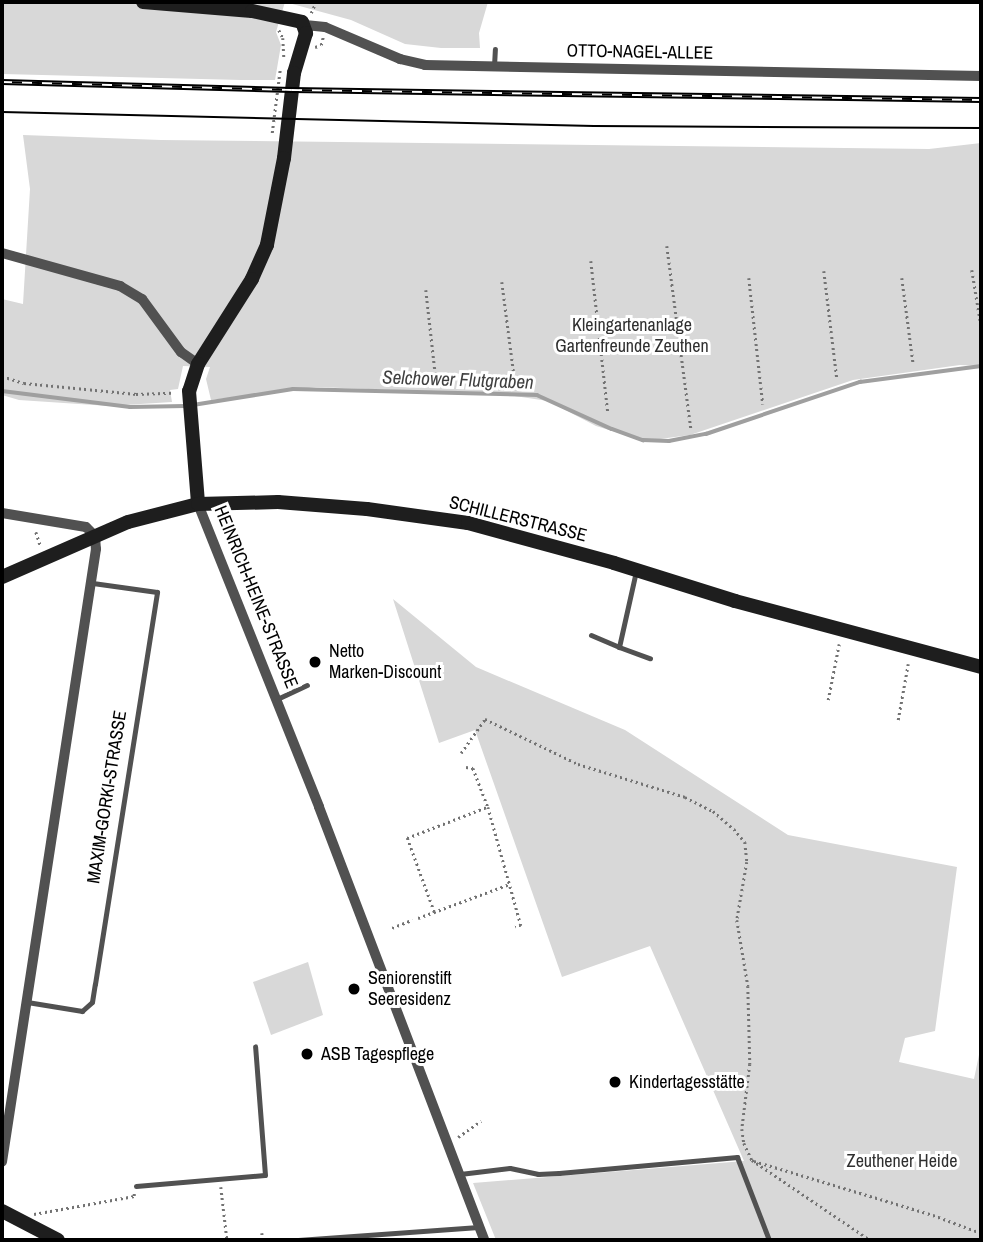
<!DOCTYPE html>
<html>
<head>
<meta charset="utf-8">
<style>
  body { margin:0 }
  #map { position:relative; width:983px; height:1242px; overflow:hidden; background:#fff; font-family:"Archivo Narrow",sans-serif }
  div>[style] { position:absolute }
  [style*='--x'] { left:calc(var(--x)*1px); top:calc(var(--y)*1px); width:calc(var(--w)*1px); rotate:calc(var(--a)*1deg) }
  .green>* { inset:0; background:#d8d8d8 }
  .stream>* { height:3.5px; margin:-1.75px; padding:0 1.75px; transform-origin:1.75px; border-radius:1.75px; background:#9f9f9f }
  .path>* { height:2.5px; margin-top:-1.25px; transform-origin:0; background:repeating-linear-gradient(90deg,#737373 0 2px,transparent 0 5.5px) }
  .lane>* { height:5px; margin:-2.5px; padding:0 2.5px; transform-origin:2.5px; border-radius:2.5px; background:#515151 }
  .street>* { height:10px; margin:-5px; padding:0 5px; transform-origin:5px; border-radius:5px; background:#515151 }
  .secondary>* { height:14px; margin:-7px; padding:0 7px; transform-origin:7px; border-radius:7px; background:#1e1e1e }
  .tram>* { height:2px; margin:-1px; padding:0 1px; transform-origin:1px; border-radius:1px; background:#000 }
  .rail>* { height:6px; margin-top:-3px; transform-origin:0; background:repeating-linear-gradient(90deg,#fff 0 10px,#000 0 20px); box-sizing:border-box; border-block:2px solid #000 }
  .dots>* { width:19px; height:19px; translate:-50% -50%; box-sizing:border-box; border:4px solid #fff; border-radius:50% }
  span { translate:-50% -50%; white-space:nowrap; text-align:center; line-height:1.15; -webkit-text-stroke:6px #fff; paint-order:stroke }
  .street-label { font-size:18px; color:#000 }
  .park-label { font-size:18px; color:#2f2f2f }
  .poi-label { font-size:18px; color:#000 }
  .left { translate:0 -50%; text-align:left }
  .water-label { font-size:19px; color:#404040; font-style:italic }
  .frame { position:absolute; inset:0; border:4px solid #000; pointer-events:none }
</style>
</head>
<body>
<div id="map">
  <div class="green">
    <i style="clip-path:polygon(2px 2px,488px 2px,479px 33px,480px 48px,441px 48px,405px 44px,351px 20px,285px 2px,276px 32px,281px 45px,275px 80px,241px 80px,2px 74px)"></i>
    <i style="clip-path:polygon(23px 135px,161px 140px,929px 149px,981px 143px,981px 366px,960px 365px,853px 380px,690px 435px,645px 441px,596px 426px,548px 401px,501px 394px,316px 387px,211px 400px,206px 379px,210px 367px,183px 366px,178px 389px,170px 390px,172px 402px,109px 406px,19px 400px,2px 395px,2px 299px,23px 304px,30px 189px)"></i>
    <i style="clip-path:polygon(393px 599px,476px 667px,625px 730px,788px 835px,957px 867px,935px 1031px,905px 1038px,899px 1062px,974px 1079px,981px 1045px,981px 1240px,496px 1240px,473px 1183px,744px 1161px,650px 946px,562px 977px,475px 730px,439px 743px)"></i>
    <i style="clip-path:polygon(308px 962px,323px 1015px,271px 1035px,253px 982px)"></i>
  </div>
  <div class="stream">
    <i style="--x:2;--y:391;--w:129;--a:7.1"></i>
    <i style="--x:130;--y:407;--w:55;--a:-1"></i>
    <i style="--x:193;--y:405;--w:101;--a:-9.1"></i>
    <i style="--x:293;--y:389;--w:244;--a:1.4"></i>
    <i style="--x:537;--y:395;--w:82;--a:24.4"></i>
    <i style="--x:612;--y:429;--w:33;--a:20"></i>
    <i style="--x:643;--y:440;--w:26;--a:2"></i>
    <i style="--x:669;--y:441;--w:38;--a:-11"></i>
    <i style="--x:706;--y:434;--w:163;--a:-18.7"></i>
    <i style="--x:860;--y:382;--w:122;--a:-7.5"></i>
  </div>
  <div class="path">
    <i style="--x:311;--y:13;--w:12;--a:-66"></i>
    <i style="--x:279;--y:30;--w:9;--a:63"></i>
    <i style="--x:283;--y:38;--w:19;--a:87"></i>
    <i style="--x:315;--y:47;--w:6;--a:-18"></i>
    <i style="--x:321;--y:45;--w:8;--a:-76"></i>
    <i style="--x:272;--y:133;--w:64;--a:-82.8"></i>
    <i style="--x:667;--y:246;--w:184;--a:82.5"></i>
    <i style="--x:591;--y:261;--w:153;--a:83.6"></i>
    <i style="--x:972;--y:270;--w:56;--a:80.7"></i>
    <i style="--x:824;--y:271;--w:108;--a:83.1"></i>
    <i style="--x:749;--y:278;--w:127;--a:83.7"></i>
    <i style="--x:902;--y:278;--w:85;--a:82.5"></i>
    <i style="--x:502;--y:282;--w:101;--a:82.6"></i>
    <i style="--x:426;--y:290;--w:90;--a:83.6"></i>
    <i style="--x:2;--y:376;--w:23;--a:18"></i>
    <i style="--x:24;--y:383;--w:113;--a:5.6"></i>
    <i style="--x:136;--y:394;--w:35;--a:-2"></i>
    <i style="--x:36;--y:532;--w:16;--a:72"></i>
    <i style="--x:828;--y:700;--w:57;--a:-78.9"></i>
    <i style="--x:898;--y:720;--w:57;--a:-79.9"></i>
    <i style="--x:461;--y:753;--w:42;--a:-54.8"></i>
    <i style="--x:485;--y:719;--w:103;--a:25.8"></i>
    <i style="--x:578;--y:764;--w:112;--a:17.1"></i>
    <i style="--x:685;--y:797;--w:31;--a:27"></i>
    <i style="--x:713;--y:811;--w:28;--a:41"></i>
    <i style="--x:734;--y:829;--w:17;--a:50"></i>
    <i style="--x:745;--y:842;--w:20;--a:84"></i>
    <i style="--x:747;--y:862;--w:59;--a:99.8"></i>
    <i style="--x:737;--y:920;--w:67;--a:80.5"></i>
    <i style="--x:748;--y:986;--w:78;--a:88.5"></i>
    <i style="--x:750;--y:1064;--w:65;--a:97"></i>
    <i style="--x:742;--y:1129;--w:14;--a:82"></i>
    <i style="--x:744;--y:1143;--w:19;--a:65"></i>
    <i style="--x:752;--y:1160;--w:143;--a:34.1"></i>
    <i style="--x:466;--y:767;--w:7;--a:8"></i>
    <i style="--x:473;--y:768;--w:42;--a:69"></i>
    <i style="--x:488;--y:807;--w:123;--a:74.4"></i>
    <i style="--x:521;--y:925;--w:6;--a:162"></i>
    <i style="--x:434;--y:912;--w:79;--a:-110"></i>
    <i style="--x:407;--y:838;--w:86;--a:-21.2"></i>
    <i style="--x:418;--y:918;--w:98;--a:-20.3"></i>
    <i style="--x:392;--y:928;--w:22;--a:-22"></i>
    <i style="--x:458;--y:1137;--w:28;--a:-35"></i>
    <i style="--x:754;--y:1161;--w:187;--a:16.8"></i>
    <i style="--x:933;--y:1215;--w:51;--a:20.6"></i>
    <i style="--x:221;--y:1187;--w:52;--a:83.4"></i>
    <i style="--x:34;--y:1214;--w:102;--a:-10.2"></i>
    <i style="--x:134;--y:1196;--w:3;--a:-90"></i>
    <i style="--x:262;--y:1233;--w:7;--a:82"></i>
  </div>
  <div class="lane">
    <i style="--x:494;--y:66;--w:17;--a:-87"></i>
    <i style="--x:636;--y:571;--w:78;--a:102.6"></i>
    <i style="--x:619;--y:647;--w:33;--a:20"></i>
    <i style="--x:591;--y:635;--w:30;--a:23"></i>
    <i style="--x:277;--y:699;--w:33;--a:-25"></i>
    <i style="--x:27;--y:1002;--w:56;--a:9.3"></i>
    <i style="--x:82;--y:1011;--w:13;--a:-42"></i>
    <i style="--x:92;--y:1002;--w:18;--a:-81"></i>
    <i style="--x:95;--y:984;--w:397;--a:-81"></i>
    <i style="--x:157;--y:592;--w:65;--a:-172"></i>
    <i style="--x:460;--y:1174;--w:50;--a:-6.8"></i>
    <i style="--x:510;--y:1168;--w:29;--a:12"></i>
    <i style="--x:538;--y:1174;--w:21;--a:-3"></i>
    <i style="--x:559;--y:1173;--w:179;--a:-5.1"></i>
    <i style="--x:737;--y:1157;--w:89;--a:68.9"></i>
    <i style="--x:136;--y:1186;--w:129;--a:-4.9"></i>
    <i style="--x:265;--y:1175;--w:129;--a:-94.4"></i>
    <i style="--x:298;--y:1240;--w:181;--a:-4.1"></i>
  </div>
  <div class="street">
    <i style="--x:305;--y:25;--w:20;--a:6"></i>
    <i style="--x:325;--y:27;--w:82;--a:23.1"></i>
    <i style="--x:400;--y:59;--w:26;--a:13"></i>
    <i style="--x:425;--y:65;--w:556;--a:1.13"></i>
    <i style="--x:2;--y:253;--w:123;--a:15.6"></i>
    <i style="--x:120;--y:286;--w:26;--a:31"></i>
    <i style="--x:142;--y:299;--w:66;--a:53.7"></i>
    <i style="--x:181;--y:352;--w:21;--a:35"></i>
    <i style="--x:198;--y:504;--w:326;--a:68.2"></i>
    <i style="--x:319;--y:807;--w:463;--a:69.1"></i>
    <i style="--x:2;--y:513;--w:85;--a:9.5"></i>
    <i style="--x:86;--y:527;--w:13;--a:45"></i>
    <i style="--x:95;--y:536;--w:13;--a:86"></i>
    <i style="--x:96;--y:549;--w:620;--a:98.72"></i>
  </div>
  <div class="secondary">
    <i style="--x:143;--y:2;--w:109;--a:4.7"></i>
    <i style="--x:252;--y:11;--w:51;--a:12.4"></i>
    <i style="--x:302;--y:22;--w:12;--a:70"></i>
    <i style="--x:306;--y:33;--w:42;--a:106.7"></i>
    <i style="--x:294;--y:73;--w:86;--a:96.7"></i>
    <i style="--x:284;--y:158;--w:89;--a:101.1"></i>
    <i style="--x:267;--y:245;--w:37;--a:114"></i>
    <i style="--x:252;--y:279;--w:101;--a:122.4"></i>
    <i style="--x:198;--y:364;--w:28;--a:108"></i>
    <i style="--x:189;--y:391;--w:113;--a:85.4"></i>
    <i style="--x:2;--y:577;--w:137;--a:-23.6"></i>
    <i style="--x:128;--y:522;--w:72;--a:-14.4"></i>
    <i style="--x:198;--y:504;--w:80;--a:-1.4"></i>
    <i style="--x:278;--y:502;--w:89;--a:4.5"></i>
    <i style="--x:367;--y:509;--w:102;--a:7.9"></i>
    <i style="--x:468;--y:523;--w:151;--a:15.3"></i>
    <i style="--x:614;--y:563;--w:127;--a:17.4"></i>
    <i style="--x:735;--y:601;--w:255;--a:15"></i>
    <i style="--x:2;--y:1211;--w:63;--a:27.4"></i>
  </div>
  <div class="tram">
    <i style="--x:2;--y:112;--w:592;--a:1.35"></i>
    <i style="--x:594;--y:126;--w:387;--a:0.3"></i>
  </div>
  <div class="rail">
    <i style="--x:2;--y:82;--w:290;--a:1.6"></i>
    <i style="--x:292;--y:90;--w:689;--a:0.83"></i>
  </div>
  <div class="dots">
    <i style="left:315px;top:662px;background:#000"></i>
    <i style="left:354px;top:989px;background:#000"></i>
    <i style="left:307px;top:1054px;background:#000"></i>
    <i style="left:615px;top:1082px;background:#000"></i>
  </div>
  <div class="street-label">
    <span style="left:640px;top:52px;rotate:1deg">OTTO-NAGEL-ALLEE</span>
    <span style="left:518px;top:519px;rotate:14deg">SCHILLERSTRASSE</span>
    <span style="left:256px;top:597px;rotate:68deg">HEINRICH-HEINE-STRASSE</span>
    <span style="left:107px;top:797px;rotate:-81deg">MAXIM-GORKI-STRASSE</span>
  </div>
  <div class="park-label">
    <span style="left:632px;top:336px">Kleingartenanlage<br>Gartenfreunde Zeuthen</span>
    <span style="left:902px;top:1161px">Zeuthener Heide</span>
  </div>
  <div class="poi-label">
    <span class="left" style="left:329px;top:662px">Netto<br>Marken-Discount</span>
    <span class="left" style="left:368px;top:989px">Seniorenstift<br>Seeresidenz</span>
    <span class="left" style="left:321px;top:1054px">ASB Tagespflege</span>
    <span class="left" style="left:629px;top:1082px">Kindertagesstätte</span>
  </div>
  <div class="water-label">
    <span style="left:458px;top:380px;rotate:2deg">Selchower Flutgraben</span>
  </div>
  <div class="frame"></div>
</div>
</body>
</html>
